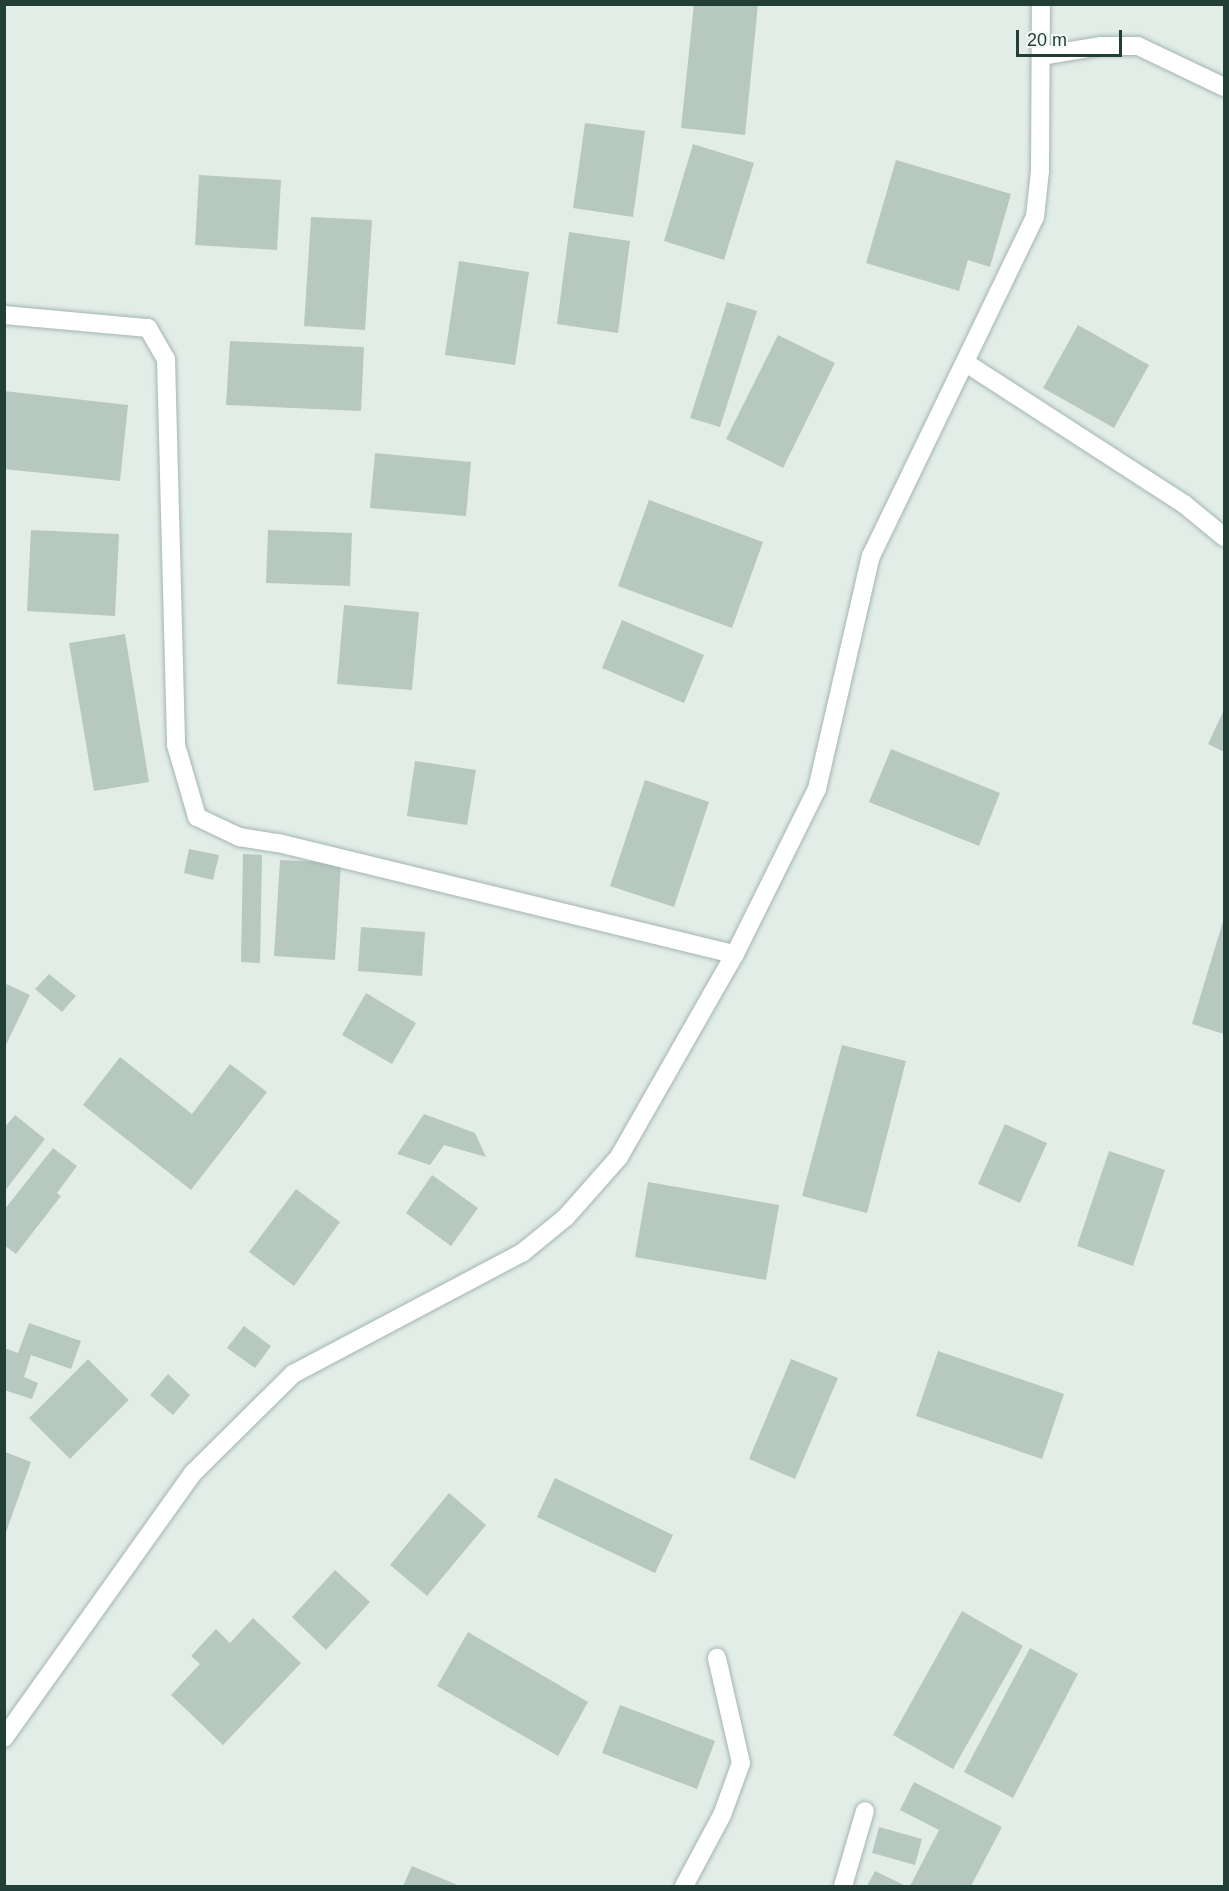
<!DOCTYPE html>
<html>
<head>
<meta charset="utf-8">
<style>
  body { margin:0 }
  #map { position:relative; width:1229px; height:1891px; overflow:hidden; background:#e2ede8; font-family:Arial,sans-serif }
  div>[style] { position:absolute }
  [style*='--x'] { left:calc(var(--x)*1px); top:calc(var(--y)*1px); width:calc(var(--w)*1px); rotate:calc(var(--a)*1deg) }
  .building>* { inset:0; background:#b7c8c1 }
  .roads { filter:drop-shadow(0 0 2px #a4b5af) drop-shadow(0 0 2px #a4b5af) }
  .street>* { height:18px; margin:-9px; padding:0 9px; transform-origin:9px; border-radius:9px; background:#fff }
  span { translate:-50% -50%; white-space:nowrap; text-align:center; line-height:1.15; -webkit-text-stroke:4.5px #f3f9f6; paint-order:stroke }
  .frame { position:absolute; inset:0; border:6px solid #213f36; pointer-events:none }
  .scale { position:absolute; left:1016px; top:30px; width:106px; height:27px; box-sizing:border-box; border:3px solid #213f36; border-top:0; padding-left:8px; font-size:18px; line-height:21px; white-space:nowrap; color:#213f36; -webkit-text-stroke:4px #f3f9f6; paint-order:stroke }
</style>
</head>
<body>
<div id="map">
  <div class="building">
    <i style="clip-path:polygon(694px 4px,758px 4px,745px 135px,681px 128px)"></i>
    <i style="clip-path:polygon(585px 123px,645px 131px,633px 217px,573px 208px)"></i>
    <i style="clip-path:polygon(693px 144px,754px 163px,724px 260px,664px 241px)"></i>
    <i style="clip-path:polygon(896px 160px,1011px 194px,990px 267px,968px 260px,959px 291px,866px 263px)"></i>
    <i style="clip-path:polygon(199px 175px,281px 180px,277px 250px,195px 245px)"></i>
    <i style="clip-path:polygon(311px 217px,372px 220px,365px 330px,304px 326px)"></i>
    <i style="clip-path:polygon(569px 232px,630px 241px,618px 333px,557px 324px)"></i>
    <i style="clip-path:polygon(459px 261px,529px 272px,515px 365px,445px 355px)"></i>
    <i style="clip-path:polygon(727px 302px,757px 311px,720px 427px,690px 418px)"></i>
    <i style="clip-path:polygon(1078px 325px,1149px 365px,1114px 428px,1043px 388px)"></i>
    <i style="clip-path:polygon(778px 335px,835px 363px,783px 468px,726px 439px)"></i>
    <i style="clip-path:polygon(230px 341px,364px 347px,361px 411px,226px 405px)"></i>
    <i style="clip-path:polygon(4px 391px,128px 405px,120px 481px,4px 469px)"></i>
    <i style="clip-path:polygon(375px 453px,471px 462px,466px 516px,370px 508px)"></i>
    <i style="clip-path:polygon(649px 500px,763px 542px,732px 628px,618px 586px)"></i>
    <i style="clip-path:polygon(31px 530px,119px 534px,115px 616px,27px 611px)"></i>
    <i style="clip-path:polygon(268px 530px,352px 533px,350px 586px,266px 583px)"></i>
    <i style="clip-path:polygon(344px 605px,419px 612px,412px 690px,337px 684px)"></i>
    <i style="clip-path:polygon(622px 620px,704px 655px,684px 703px,602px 668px)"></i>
    <i style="clip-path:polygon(125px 634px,149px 782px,94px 791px,69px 643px)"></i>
    <i style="clip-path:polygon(1224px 710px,1224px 752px,1208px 744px)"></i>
    <i style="clip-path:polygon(891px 749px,1000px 793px,979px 846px,869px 802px)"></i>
    <i style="clip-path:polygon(415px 761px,476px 770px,467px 825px,407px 816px)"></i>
    <i style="clip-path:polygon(645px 780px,709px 802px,674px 907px,610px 886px)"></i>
    <i style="clip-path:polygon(189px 849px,219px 855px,213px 880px,184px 873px)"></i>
    <i style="clip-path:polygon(243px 854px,262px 855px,260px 963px,241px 962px)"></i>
    <i style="clip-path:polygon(280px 860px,341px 863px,335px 960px,274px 956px)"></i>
    <i style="clip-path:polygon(1224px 918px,1224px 1034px,1192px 1024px)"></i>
    <i style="clip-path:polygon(361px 927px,425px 932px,422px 976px,358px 971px)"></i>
    <i style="clip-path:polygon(49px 974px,76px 996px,62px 1012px,35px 989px)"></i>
    <i style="clip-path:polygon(4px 983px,30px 995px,4px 1049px)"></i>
    <i style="clip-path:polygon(366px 993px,416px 1023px,392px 1064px,342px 1035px)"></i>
    <i style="clip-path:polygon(842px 1045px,906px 1061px,867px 1213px,802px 1196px)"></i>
    <i style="clip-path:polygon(120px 1057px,192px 1114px,230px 1064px,267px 1092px,191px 1190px,83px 1105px)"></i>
    <i style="clip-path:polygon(424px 1114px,475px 1133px,486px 1157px,444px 1145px,430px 1165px,397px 1154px)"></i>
    <i style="clip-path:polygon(15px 1115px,45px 1139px,4px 1192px,4px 1128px)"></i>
    <i style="clip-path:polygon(1005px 1124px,1047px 1143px,1020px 1203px,978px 1184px)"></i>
    <i style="clip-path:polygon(53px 1148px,77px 1166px,57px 1193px,61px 1196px,16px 1254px,4px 1245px,4px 1210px)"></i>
    <i style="clip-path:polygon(1109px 1151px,1165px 1170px,1133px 1266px,1077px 1246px)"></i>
    <i style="clip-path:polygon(432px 1175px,478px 1208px,451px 1246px,406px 1213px)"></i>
    <i style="clip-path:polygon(648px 1182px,779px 1205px,766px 1280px,635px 1257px)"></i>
    <i style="clip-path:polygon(296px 1189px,340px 1222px,294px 1286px,249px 1252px)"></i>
    <i style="clip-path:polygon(29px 1323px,81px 1341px,71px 1369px,31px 1355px,24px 1377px,38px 1383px,32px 1399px,4px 1390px,4px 1348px,18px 1353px)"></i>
    <i style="clip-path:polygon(244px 1326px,271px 1346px,255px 1368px,227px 1348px)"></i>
    <i style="clip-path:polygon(938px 1351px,1064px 1394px,1042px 1459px,916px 1416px)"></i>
    <i style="clip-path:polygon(88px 1359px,129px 1400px,70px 1459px,29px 1418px)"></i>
    <i style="clip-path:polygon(791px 1359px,838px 1378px,795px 1479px,749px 1459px)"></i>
    <i style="clip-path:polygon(168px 1374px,190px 1395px,173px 1415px,150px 1395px)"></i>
    <i style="clip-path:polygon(5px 1452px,31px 1462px,5px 1535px)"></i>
    <i style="clip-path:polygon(555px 1478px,673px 1535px,655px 1573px,537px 1517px)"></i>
    <i style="clip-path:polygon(449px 1493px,486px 1525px,427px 1596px,390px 1565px)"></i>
    <i style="clip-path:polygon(335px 1570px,370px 1602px,326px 1650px,292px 1617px)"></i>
    <i style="clip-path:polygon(962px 1611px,1023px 1646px,953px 1769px,893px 1735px)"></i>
    <i style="clip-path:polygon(253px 1618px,301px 1663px,223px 1745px,171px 1695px,200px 1664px,191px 1656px,216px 1629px,230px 1643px)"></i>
    <i style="clip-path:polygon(468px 1632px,588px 1702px,558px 1756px,437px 1686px)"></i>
    <i style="clip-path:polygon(1030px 1648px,1078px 1674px,1013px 1798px,964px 1772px)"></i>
    <i style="clip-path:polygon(620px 1705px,715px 1741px,697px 1789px,602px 1753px)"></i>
    <i style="clip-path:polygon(914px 1782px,1002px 1827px,971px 1886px,910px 1886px,939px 1830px,900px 1810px)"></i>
    <i style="clip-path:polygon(879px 1827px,922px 1839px,915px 1865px,872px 1853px)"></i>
    <i style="clip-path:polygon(412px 1866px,460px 1886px,403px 1886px)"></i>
    <i style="clip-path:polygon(875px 1871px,906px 1886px,867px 1886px)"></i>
  </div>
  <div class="roads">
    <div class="street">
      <i style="--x:1041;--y:56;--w:61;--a:-9.5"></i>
      <i style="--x:1101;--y:46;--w:37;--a:0"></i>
      <i style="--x:1138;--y:46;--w:95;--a:25.5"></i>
      <i style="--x:4;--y:315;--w:145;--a:5.2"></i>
      <i style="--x:148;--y:328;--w:36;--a:60"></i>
      <i style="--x:166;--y:359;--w:386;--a:88.5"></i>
      <i style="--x:176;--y:745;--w:75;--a:73.7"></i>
      <i style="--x:197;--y:817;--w:47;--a:25.5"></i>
      <i style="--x:239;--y:837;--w:39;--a:9"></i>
      <i style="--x:278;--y:843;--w:470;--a:13.7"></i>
      <i style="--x:966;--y:363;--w:260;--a:32.9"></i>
      <i style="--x:1184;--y:504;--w:52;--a:39.5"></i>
      <i style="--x:4;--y:1738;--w:325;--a:-54.5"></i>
      <i style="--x:193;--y:1473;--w:141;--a:-44.7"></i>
      <i style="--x:293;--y:1374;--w:259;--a:-27.9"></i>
      <i style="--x:522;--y:1253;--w:57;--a:-39.3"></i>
      <i style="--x:566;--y:1217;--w:80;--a:-48.5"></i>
      <i style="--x:619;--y:1157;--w:234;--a:-60.3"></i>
      <i style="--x:735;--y:954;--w:184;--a:-63.6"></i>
      <i style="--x:817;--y:789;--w:239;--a:-77"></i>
      <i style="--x:871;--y:556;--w:377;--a:-64.2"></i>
      <i style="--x:1035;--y:217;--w:46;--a:-83.8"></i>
      <i style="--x:1040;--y:171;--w:167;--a:-89.7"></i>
      <i style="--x:684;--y:1886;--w:81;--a:-61.8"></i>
      <i style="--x:722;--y:1815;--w:55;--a:-69.9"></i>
      <i style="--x:741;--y:1763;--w:108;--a:-102.9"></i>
      <i style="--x:843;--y:1886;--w:78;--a:-73.7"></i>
    </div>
  </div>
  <div class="frame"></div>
  <div class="scale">20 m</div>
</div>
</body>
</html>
